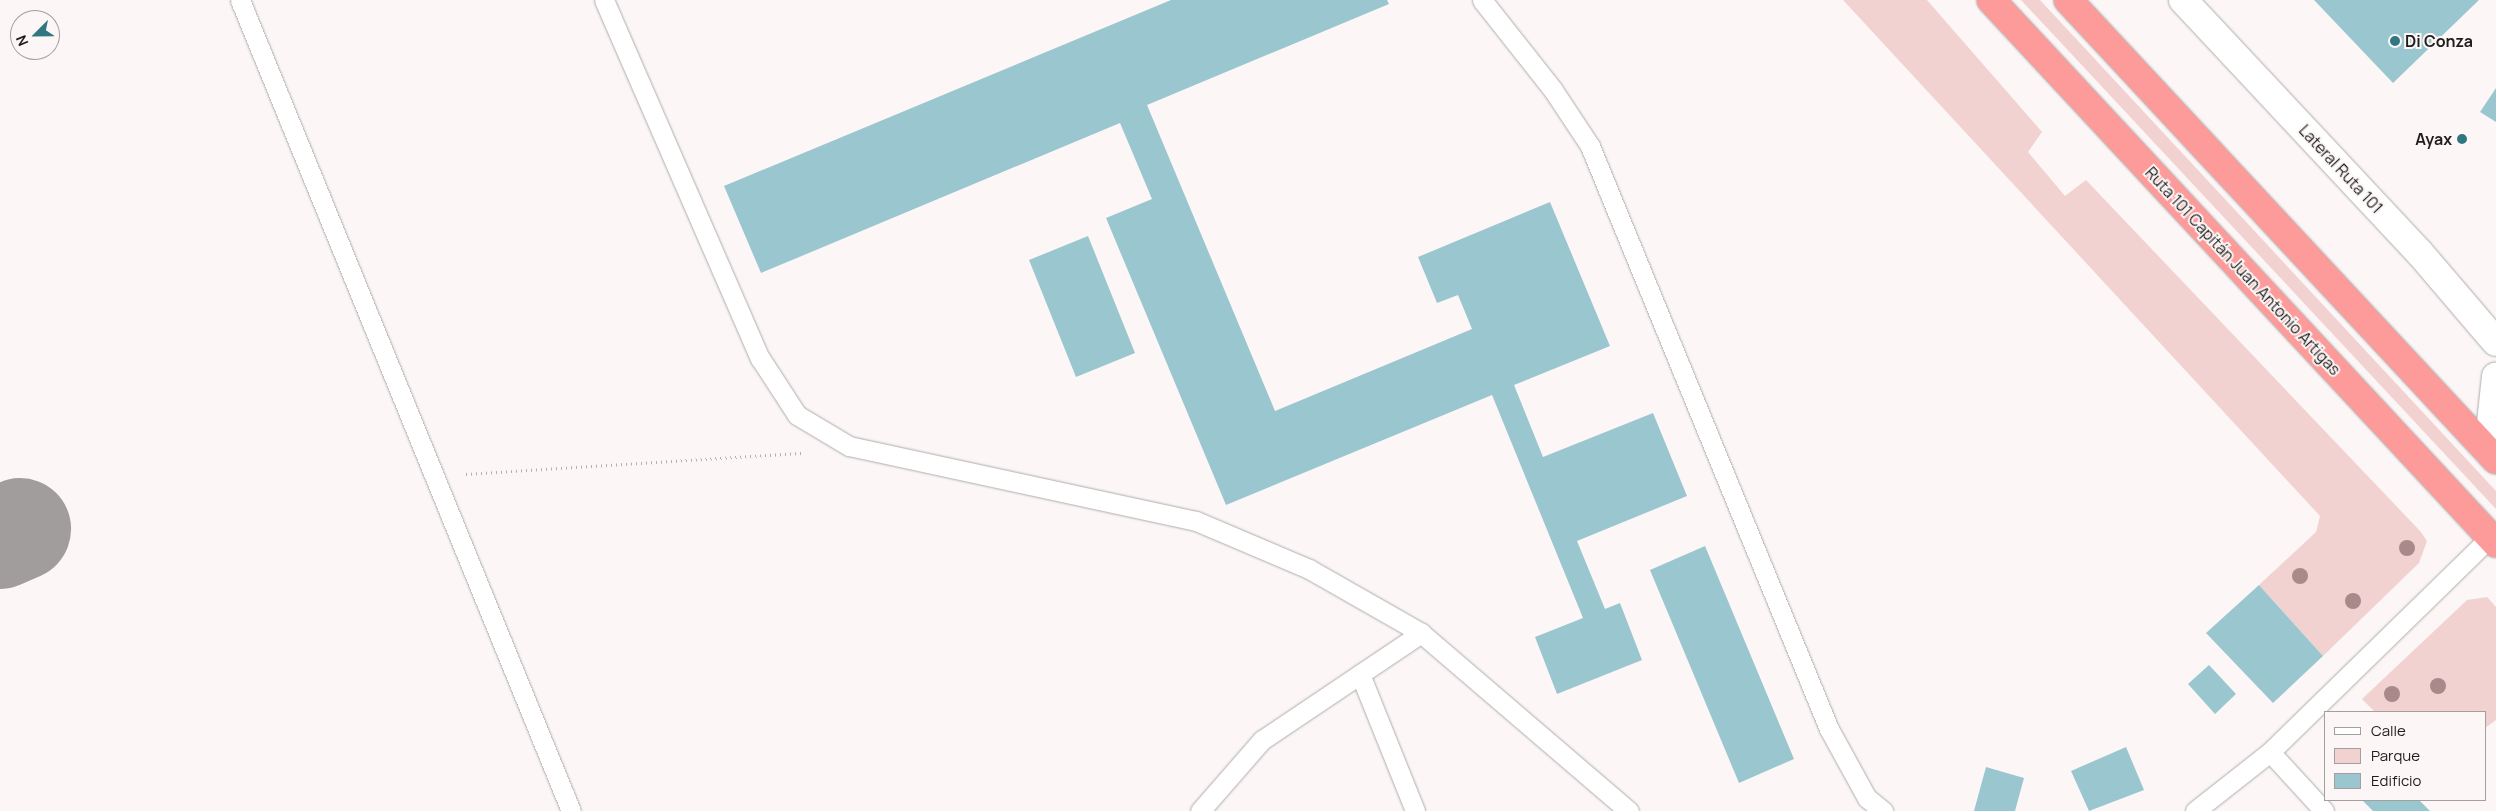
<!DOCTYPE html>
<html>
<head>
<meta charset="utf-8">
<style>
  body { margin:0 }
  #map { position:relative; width:2496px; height:811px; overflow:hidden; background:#fcf6f6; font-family:Manrope,sans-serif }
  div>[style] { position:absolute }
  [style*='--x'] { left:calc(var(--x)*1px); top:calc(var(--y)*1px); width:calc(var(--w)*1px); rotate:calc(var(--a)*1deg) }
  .green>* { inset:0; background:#f1d2d1 }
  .taxiway>* { height:102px; margin:-51px; padding:0 51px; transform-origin:51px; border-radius:51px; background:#a29d9d }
  .building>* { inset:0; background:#9ac7cf }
  .path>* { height:3px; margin-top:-1.5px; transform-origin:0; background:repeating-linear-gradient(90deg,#b4b0b0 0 1px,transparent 0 5px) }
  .roads { filter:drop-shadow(0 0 1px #b0acab) drop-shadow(0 0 1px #b0acab) }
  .lane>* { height:19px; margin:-9.5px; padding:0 9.5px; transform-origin:9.5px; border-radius:9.5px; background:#fff }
  .street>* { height:28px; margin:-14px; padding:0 14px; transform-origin:14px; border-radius:14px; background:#fff }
  .highway>* { height:28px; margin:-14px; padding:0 14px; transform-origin:14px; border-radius:14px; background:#fc9b9a }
  .trees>* { width:16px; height:16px; margin:-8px; border-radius:50%; background:#a98989 }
  .dots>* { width:14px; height:14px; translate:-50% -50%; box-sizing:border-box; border:2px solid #fcf6f6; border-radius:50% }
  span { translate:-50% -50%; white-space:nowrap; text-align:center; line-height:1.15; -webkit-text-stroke:4px #fcf6f6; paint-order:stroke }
  .poi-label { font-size:16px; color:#1f1d1d; font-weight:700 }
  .left { translate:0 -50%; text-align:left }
  .right { translate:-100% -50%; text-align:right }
  .street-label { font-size:16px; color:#1f1d1d }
  .legend { position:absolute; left:2324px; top:711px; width:162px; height:90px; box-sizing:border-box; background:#fcf6f6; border:1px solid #a49f9f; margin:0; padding:6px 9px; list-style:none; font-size:15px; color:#1f1d1d }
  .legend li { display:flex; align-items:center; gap:10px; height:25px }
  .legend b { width:25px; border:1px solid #a49f9f }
  .north { position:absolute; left:10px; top:10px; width:50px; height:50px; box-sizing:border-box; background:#fcf6f6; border:1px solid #a49f9f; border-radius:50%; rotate:247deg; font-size:14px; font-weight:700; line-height:20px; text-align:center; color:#1f1d1d }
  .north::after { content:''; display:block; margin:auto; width:18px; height:22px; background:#307782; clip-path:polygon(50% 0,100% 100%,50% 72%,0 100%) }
</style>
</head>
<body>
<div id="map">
  <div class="green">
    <i style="clip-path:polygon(1843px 0,1927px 0,2042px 132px,2028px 152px,2065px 196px,2086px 180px,2421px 532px,2427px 541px,2419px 563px,2323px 656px,2259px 585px,2316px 532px,2320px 516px)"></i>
    <i style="clip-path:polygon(2021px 0,2040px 0,2496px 491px,2496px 509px)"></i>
    <i style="clip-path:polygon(2487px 597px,2496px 607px,2496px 720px,2485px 728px,2485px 712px,2375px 712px,2362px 699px,2467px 600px)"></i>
  </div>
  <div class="taxiway">
    <i style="--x:0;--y:538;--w:22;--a:-24"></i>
  </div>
  <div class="building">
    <i style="clip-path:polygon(1171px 0,1387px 0,1389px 4px,1147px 105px,1275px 411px,1472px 329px,1458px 295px,1437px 303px,1418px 257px,1550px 202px,1610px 346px,1514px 385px,1543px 457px,1653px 413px,1687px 496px,1577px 541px,1605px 609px,1620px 603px,1642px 660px,1557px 694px,1535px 637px,1583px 618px,1492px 395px,1226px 505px,1106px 218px,1152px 199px,1120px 123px,761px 273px,724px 186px)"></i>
    <i style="clip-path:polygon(2314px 0,2479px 0,2393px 83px)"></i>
    <i style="clip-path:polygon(2496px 88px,2496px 122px,2480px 112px)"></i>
    <i style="clip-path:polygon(1088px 236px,1135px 353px,1076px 377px,1029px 260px)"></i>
    <i style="clip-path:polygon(1705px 546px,1794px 759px,1739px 783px,1650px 570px)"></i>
    <i style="clip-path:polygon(2259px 585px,2323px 656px,2273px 703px,2206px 633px)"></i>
    <i style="clip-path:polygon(2209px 665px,2236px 694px,2215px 714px,2188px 684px)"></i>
    <i style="clip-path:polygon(2126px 747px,2144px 790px,2089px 811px,2071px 771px)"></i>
    <i style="clip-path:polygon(1986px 767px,2024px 778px,2015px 811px,1974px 811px)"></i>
    <i style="clip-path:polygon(2362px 800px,2419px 800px,2430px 811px,2373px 811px)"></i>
  </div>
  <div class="path">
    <i style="--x:466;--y:474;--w:336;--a:-3.6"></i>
  </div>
  <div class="roads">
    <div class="lane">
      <i style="--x:240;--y:0;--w:876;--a:67.8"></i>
      <i style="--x:604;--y:0;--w:391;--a:66.5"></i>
      <i style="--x:760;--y:358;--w:68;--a:57"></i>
      <i style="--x:797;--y:415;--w:61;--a:30.8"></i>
      <i style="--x:849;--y:446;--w:355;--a:12.2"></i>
      <i style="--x:1196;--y:521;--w:123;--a:23"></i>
      <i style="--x:1309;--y:569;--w:129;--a:29.7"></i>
      <i style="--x:1421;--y:633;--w:274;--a:40.6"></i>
      <i style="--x:1482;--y:0;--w:115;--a:51.7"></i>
      <i style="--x:1553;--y:90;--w:67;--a:56.5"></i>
      <i style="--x:1590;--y:146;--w:630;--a:67.71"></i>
      <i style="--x:1829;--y:729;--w:79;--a:61.2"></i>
      <i style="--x:1867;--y:798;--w:21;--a:39"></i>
      <i style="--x:1360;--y:674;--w:148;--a:68.1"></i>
      <i style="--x:2270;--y:752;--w:80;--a:47.5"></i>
      <i style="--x:1200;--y:811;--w:94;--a:-48.9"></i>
      <i style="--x:1262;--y:740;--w:192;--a:-33.9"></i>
      <i style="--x:2195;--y:811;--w:95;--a:-38.2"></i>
      <i style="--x:2270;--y:752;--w:308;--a:-44.3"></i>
    </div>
    <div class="street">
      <i style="--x:2183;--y:0;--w:345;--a:46.9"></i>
      <i style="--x:2419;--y:252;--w:118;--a:49.5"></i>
      <i style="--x:2488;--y:451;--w:75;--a:-83.9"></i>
    </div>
    <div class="highway">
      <i style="--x:1991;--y:0;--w:742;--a:47.08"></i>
      <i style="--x:2068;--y:0;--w:628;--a:47.06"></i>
    </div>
  </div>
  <div class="trees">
    <i style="left:2407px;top:548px"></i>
    <i style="left:2300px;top:576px"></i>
    <i style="left:2353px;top:601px"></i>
    <i style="left:2438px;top:686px"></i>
    <i style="left:2392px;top:694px"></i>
  </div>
  <div class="dots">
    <i style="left:2395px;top:41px;background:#307782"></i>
    <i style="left:2462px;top:139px;background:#307782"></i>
  </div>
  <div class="poi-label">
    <span class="left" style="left:2405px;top:41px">Di Conza</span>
    <span class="right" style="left:2452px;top:139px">Ayax</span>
  </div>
  <div class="street-label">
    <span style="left:2341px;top:169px;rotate:47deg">Lateral Ruta 101</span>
    <span style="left:2243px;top:271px;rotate:47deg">Ruta 101 Capitán Juan Antonio Artigas</span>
  </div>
  <ul class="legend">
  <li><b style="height:6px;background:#fff"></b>Calle</li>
  <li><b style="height:14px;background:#f1d2d1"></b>Parque</li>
  <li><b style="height:14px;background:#9ac7cf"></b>Edificio</li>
  </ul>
  <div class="north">N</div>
</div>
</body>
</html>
